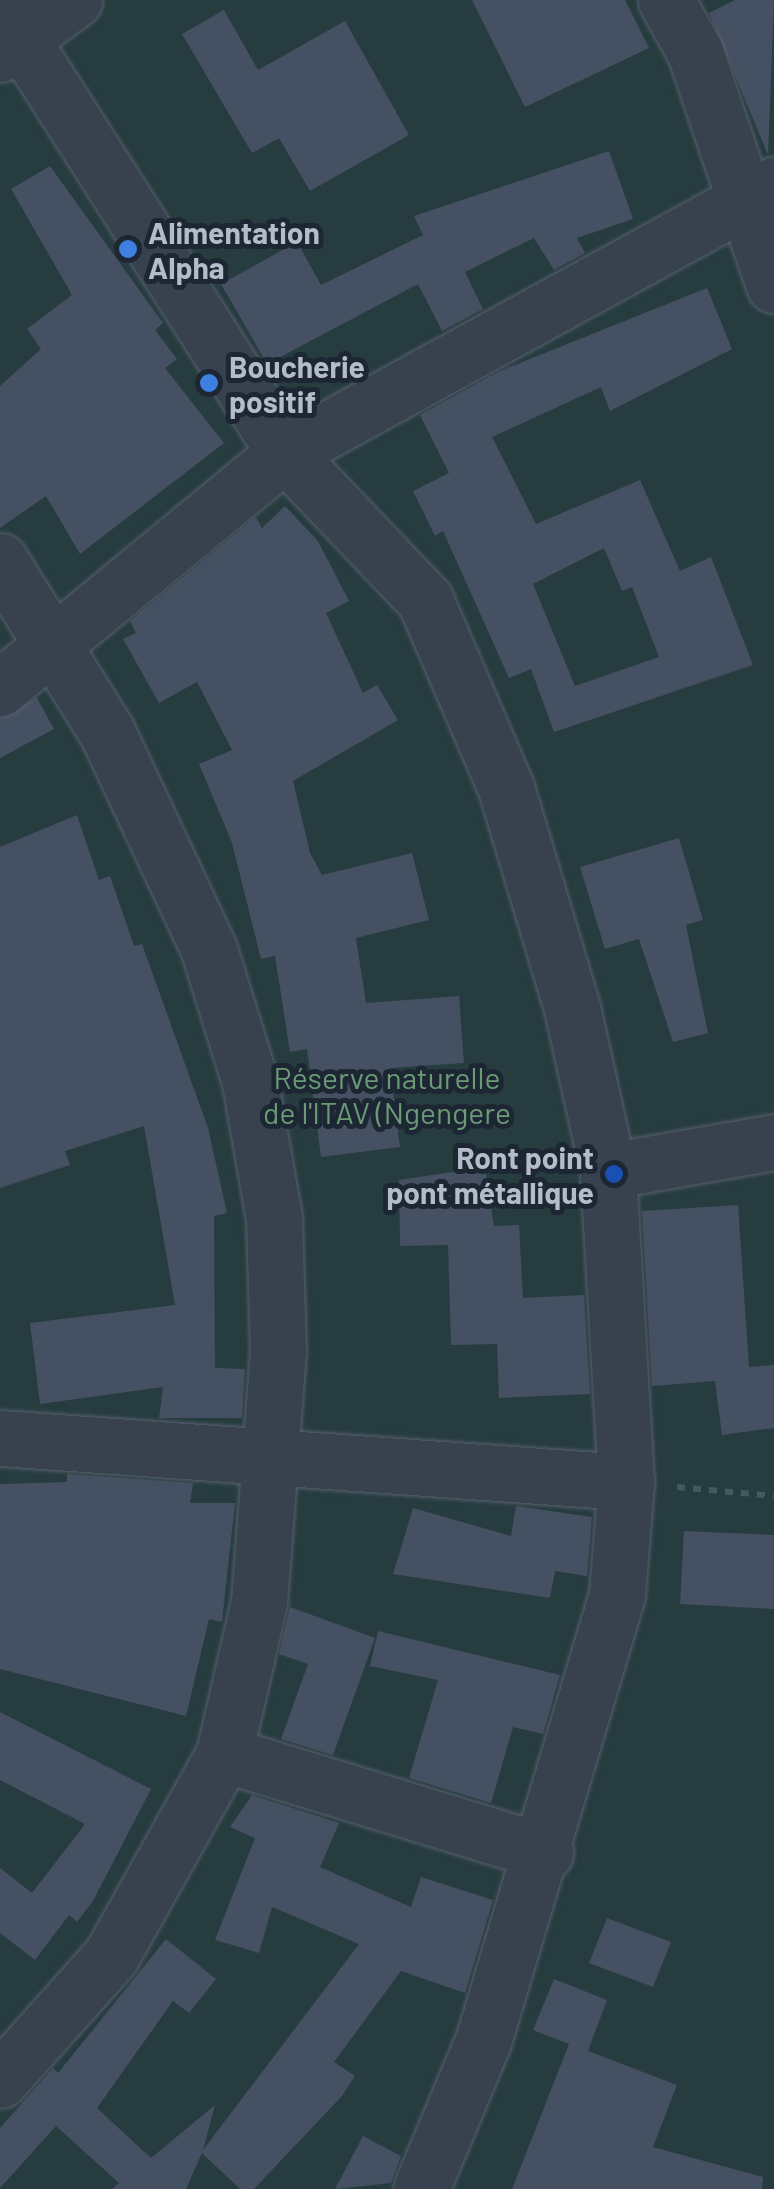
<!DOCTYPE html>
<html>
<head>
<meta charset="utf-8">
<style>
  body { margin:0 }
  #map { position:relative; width:774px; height:2189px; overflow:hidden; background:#242f3e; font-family:Barlow,sans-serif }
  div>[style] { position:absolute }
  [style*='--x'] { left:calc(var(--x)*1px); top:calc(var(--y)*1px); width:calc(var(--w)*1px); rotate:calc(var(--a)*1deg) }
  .green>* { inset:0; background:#263c3f }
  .building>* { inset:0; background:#455162 }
  .path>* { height:6px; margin-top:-3px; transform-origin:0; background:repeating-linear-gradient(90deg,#44595c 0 8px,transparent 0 16px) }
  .roads { filter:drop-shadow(0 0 2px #565f6c) drop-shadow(0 0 2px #565f6c) }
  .minor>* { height:55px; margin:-27.5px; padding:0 27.5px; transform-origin:27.5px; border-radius:27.5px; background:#38414e }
  .dots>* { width:28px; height:28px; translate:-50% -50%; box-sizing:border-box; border:5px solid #1d2633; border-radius:50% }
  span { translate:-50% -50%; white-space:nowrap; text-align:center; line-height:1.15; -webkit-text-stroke:10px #1d2633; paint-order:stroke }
  .poi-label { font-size:30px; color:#b4bcc9; font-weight:700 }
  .left { translate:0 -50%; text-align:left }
  .right { translate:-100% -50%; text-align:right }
  .park-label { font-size:30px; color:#6b9a76 }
</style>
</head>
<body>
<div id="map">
  <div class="green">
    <i style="clip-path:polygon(0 0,774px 0,774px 2189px,0 2189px)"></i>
  </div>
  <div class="building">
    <i style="clip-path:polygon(472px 0,625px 0,649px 48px,525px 107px)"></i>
    <i style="clip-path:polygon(735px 0,774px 0,768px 155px,709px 13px)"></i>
    <i style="clip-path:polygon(224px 10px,258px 70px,345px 21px,409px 135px,310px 191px,279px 138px,252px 153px,182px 34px)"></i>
    <i style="clip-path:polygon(609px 151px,633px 219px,577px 238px,585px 253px,554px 270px,534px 238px,465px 272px,483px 309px,442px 331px,418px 284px,267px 364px,221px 284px,297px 242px,321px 285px,423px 235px,414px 216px)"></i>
    <i style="clip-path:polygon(50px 166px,163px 323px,155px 330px,177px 359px,165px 368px,224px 443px,80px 554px,46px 496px,0 528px,0 386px,41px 349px,27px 329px,72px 295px,11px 189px)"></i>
    <i style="clip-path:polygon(evenodd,707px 288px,732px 349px,610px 411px,601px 387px,492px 437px,536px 524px,640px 480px,680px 571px,711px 557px,753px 665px,554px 732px,531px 669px,509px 678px,443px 531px,435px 536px,413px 491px,449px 473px,420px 415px,500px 371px,707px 288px,604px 548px,622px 591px,632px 587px,659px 657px,575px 686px,533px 584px,604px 548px)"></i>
    <i style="clip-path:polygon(285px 506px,318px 541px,349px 601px,326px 613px,363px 693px,377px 685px,398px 720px,293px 781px,310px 853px,322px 875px,412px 853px,429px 920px,356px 938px,366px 1003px,459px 996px,464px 1063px,390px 1068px,400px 1147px,321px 1157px,307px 1049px,290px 1052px,275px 956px,261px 959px,232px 843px,199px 764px,232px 750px,197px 682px,159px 703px,123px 639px,136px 633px,130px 621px,256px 517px,262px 528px)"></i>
    <i style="clip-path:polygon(37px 698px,54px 729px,0 758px,0 718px)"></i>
    <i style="clip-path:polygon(77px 815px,99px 880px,110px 876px,134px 946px,142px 944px,208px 1128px,227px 1213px,214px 1216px,215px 1368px,245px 1369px,242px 1418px,159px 1418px,163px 1387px,40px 1404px,30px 1323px,175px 1305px,144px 1126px,65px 1151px,70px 1165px,0 1188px,0 847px)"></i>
    <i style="clip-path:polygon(679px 838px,703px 920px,686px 925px,708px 1033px,673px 1042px,639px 939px,605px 949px,580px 867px)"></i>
    <i style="clip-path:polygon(485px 1167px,494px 1226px,519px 1225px,523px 1298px,584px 1295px,590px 1394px,499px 1398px,497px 1344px,451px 1345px,448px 1245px,400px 1246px,399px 1180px)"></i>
    <i style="clip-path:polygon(738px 1205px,749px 1367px,774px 1365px,774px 1428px,722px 1435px,715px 1381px,652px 1386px,642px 1211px)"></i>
    <i style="clip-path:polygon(67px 1474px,193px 1483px,190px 1503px,235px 1503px,222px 1622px,209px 1619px,186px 1716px,0 1669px,0 1484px,67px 1482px)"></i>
    <i style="clip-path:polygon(516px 1506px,592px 1517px,587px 1576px,555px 1571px,550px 1598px,393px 1574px,413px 1508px,511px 1536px)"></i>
    <i style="clip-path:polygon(684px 1531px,774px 1535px,774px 1609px,680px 1604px)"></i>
    <i style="clip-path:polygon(290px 1607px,375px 1638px,333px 1755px,281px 1739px,308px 1664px,279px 1654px)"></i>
    <i style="clip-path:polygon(378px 1631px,560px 1675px,543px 1734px,513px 1727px,491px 1803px,409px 1778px,438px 1680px,370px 1666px)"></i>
    <i style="clip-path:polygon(0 1712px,151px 1789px,93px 1901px,77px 1922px,69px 1915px,35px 1960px,0 1933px,0 1868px,32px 1893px,85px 1824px,0 1780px)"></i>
    <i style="clip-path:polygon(252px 1795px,339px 1823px,320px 1867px,411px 1907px,421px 1877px,493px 1900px,465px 1993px,401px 1971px,334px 2062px,355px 2076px,342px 2096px,254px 2189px,240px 2189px,202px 2153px,186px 2189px,112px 2189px,119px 2183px,56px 2126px,0 2188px,0 2128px,53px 2068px,58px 2073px,166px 1939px,216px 1979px,189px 2013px,173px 2001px,97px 2108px,151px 2158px,215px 2105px,203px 2150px,359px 1944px,272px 1907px,259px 1953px,215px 1940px,255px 1838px,230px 1827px)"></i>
    <i style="clip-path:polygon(607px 1918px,671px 1942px,653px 1987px,589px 1963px)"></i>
    <i style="clip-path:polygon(554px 1979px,607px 2000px,588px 2051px,677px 2085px,653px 2147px,763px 2177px,762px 2189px,512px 2189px,569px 2044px,533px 2030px)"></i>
    <i style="clip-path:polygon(363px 2136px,401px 2156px,391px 2183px,335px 2189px)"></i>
  </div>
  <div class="path">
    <i style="--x:677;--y:1487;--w:97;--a:5.3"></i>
  </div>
  <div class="roads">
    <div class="minor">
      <i style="--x:666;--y:0;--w:60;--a:60.9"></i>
      <i style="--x:695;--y:52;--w:246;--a:71.3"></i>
      <i style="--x:0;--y:6;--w:530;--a:57.48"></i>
      <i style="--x:285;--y:453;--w:203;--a:46.4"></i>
      <i style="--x:425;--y:600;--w:205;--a:66.7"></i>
      <i style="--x:506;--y:788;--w:230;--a:73.3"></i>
      <i style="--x:572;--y:1008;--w:167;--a:77.5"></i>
      <i style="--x:608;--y:1171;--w:312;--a:86.7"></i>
      <i style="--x:626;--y:1482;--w:113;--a:94.6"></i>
      <i style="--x:617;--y:1595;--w:466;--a:106.7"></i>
      <i style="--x:483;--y:2041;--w:160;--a:112.7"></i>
      <i style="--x:0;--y:54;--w:92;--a:-36.1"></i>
      <i style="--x:0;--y:561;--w:202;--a:58"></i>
      <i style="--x:107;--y:732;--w:241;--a:64.9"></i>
      <i style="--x:209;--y:950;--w:138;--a:72.7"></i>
      <i style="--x:250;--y:1082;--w:138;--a:80"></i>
      <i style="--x:274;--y:1218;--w:132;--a:88.3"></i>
      <i style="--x:278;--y:1350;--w:253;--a:94.3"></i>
      <i style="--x:259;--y:1602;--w:156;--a:103"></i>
      <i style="--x:224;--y:1754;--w:231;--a:119.2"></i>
      <i style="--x:111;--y:1956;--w:166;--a:131.8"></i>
      <i style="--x:0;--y:688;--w:369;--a:-39.5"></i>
      <i style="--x:285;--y:453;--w:558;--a:-28.73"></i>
      <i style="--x:608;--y:1171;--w:169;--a:-9.9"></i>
      <i style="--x:0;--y:1438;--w:628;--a:4.02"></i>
      <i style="--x:224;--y:1754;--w:336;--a:17"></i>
    </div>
  </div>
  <div class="dots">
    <i style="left:128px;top:249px;background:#3f7fe0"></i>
    <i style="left:209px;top:383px;background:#3f7fe0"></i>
    <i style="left:614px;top:1174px;background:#1a4fb4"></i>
  </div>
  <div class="poi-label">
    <span class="left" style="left:148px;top:249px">Alimentation<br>Alpha</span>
    <span class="left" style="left:229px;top:383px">Boucherie<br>positif</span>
    <span class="right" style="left:594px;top:1174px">Ront point<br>pont métallique</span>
  </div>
  <div class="park-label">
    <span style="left:387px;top:1094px">Réserve naturelle<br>de l'ITAV (Ngengere</span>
  </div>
</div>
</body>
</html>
